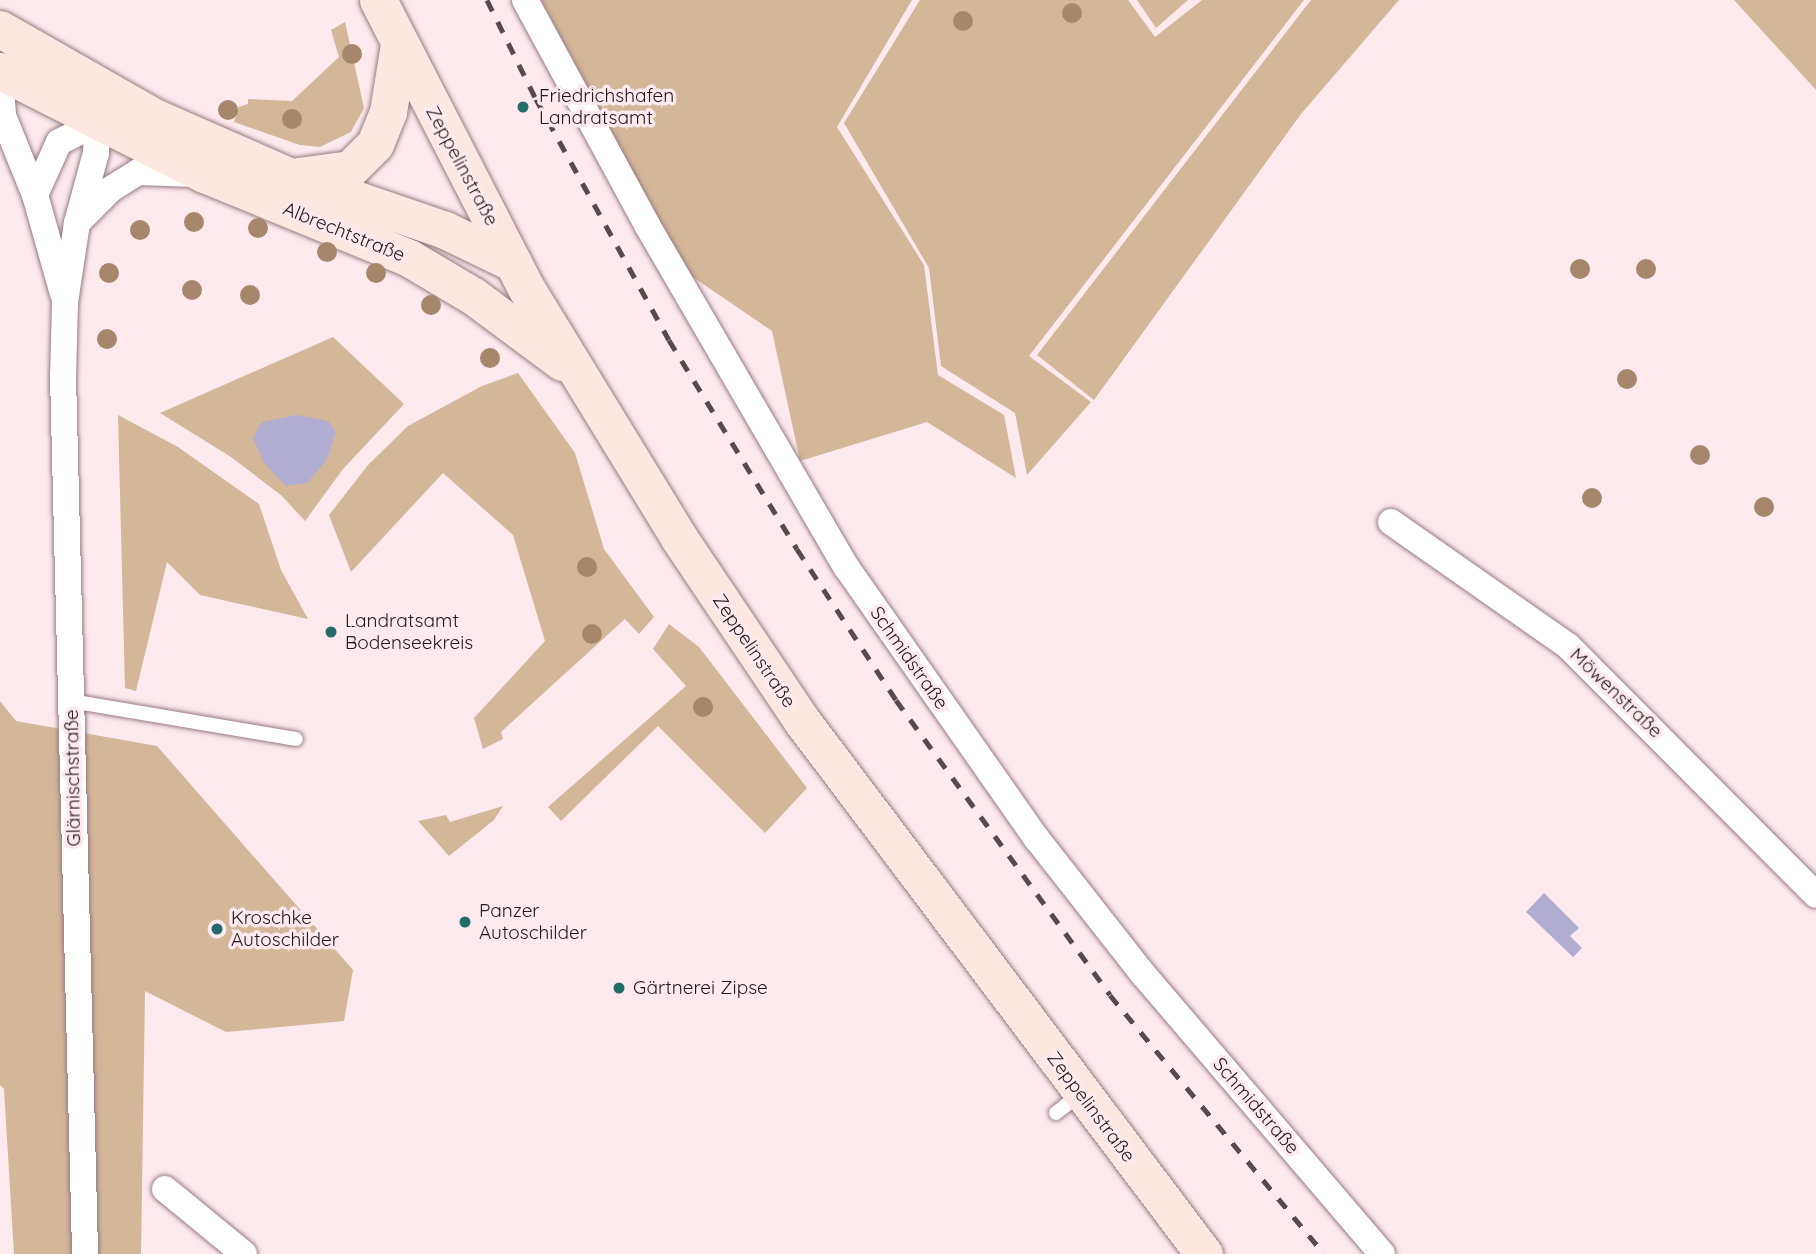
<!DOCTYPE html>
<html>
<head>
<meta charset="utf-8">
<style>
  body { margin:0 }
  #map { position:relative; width:1816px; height:1254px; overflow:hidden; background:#fde9ee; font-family:Quicksand,sans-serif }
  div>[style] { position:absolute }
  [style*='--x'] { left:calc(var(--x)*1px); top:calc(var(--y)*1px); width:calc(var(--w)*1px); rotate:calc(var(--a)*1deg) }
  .green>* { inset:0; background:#d4b699 }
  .water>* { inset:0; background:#b1acd2 }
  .roads { filter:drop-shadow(0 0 2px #987b83) drop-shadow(0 0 2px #987b83) }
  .service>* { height:14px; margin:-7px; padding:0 7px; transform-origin:7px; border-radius:7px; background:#fff }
  .minor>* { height:26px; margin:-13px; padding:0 13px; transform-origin:13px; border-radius:13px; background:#fff }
  .secondary>* { height:37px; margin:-18.5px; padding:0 18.5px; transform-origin:18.5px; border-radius:18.5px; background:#fee6e1 }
  .rail>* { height:5px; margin-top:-2.5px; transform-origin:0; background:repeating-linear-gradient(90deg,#574a4d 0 12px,transparent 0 24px) }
  .trees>* { width:20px; height:20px; margin:-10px; border-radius:50%; background:#a7876b }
  .dots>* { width:19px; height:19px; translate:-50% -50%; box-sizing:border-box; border:4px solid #fde9ee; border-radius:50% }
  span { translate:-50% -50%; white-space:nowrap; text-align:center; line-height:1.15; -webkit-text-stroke:7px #fde9ee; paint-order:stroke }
  .poi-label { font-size:19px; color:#22171a }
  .left { translate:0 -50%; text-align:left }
  .street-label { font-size:19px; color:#22171a }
</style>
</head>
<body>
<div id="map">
  <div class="green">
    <i style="clip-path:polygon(541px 0,912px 0,837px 127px,924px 265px,938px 375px,1004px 415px,1016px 478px,927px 422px,800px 461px,772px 331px,687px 273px)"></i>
    <i style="clip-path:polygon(920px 0,1128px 0,1155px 37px,1202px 0,1304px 0,1029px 356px,1091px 402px,1027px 475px,1015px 413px,941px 366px,929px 268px,844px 123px)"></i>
    <i style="clip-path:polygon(1137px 0,1188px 0,1156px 28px)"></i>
    <i style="clip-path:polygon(1311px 0,1399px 0,1301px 114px,1094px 400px,1037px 355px)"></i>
    <i style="clip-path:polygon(1734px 0,1816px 0,1816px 90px)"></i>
    <i style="clip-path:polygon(345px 22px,364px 108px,351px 132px,320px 147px,300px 145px,234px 122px,238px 107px,248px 104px,248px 99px,292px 101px,339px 57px,331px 30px)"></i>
    <i style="clip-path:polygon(333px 337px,404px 404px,343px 469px,305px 521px,282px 496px,231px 457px,160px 413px)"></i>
    <i style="clip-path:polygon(518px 373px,575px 453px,604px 549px,654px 617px,639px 634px,625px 619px,501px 732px,503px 739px,483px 749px,474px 718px,545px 641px,513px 535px,443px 473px,351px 572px,329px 515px,368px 465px,408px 426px,482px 386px)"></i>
    <i style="clip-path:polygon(118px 415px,178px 447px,259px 504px,281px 570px,308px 619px,200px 595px,167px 562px,136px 691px,125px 688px)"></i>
    <i style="clip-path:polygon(669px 624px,699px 647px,807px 788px,765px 833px,658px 726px,561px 821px,548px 807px,686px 686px,653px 649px)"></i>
    <i style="clip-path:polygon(0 701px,16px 721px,157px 746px,353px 970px,344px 1021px,226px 1032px,145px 991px,141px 1254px,14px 1254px,4px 1089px,0 1085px)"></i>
    <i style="clip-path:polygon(503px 806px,494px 820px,449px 856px,418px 821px,446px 815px,450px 822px)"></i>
  </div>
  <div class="water">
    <i style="clip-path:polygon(297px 415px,328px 421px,336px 432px,326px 461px,307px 483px,286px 486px,264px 463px,253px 438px,262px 422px)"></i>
    <i style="clip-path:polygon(1544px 893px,1579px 928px,1570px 936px,1582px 948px,1573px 957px,1526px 912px)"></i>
  </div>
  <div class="roads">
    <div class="service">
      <i style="--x:71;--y:701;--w:228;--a:9.6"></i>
      <i style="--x:1056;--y:1113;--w:31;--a:-38"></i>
    </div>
    <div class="minor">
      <i style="--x:525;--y:0;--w:256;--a:61.5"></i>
      <i style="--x:647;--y:225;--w:397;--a:59.8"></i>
      <i style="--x:847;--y:568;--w:331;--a:55"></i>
      <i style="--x:1037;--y:839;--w:172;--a:51.9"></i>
      <i style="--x:1143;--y:974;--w:368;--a:49.5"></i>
      <i style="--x:0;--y:79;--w:37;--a:85"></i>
      <i style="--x:3;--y:116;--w:85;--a:67.9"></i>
      <i style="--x:35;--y:195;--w:103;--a:74.2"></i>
      <i style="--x:35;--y:195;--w:58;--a:-65.6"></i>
      <i style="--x:59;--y:142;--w:43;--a:-26"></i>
      <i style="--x:98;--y:123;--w:30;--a:94"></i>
      <i style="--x:96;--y:153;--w:73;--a:105.2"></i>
      <i style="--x:77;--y:223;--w:80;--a:98.6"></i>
      <i style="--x:65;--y:302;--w:74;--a:91.5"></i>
      <i style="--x:63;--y:376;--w:878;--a:88.56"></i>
      <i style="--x:77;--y:223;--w:48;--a:-45"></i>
      <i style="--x:111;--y:189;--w:32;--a:-32"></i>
      <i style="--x:138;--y:172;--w:58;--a:2"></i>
      <i style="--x:1391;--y:522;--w:216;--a:35"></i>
      <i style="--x:1568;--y:646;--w:351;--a:45.1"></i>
      <i style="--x:165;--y:1189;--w:102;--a:39.4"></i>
    </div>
    <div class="secondary">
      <i style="--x:378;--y:0;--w:324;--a:62.8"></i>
      <i style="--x:526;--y:288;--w:293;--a:58.5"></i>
      <i style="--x:679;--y:538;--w:220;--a:56.1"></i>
      <i style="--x:802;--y:721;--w:668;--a:52.98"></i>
      <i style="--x:0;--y:29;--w:177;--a:29.7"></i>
      <i style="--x:154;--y:117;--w:150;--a:23.7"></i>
      <i style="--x:291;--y:177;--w:163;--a:19"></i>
      <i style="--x:445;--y:230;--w:76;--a:25.9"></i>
      <i style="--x:0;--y:71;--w:229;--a:26.8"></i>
      <i style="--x:204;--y:174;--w:222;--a:22.3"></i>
      <i style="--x:409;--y:258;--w:74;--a:30.7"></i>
      <i style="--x:473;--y:296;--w:111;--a:36.6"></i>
      <i style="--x:298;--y:176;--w:52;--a:-7.7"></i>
      <i style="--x:350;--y:169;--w:35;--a:-45"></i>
      <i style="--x:375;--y:144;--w:35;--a:-68"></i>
      <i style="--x:388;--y:112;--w:69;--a:-80.8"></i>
    </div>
  </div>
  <div class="rail">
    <i style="--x:487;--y:0;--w:110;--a:63.7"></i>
    <i style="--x:536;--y:99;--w:275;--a:61.1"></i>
    <i style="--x:669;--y:340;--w:245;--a:58.5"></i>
    <i style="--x:797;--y:549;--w:181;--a:56.7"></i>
    <i style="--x:896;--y:700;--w:364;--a:54"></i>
    <i style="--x:1110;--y:995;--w:336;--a:50.4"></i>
  </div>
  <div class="trees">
    <i style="left:1072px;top:13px"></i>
    <i style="left:963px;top:21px"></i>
    <i style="left:352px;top:54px"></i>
    <i style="left:228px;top:110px"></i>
    <i style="left:292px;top:119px"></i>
    <i style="left:194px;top:222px"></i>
    <i style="left:258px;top:228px"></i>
    <i style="left:140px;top:230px"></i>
    <i style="left:327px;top:252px"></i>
    <i style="left:1580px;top:269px"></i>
    <i style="left:1646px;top:269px"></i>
    <i style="left:109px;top:273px"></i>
    <i style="left:376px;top:273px"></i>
    <i style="left:192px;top:290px"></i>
    <i style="left:250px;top:295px"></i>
    <i style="left:431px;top:305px"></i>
    <i style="left:107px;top:339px"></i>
    <i style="left:490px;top:358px"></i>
    <i style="left:1627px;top:379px"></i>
    <i style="left:1700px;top:455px"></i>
    <i style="left:1592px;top:498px"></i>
    <i style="left:1764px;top:507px"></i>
    <i style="left:587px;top:567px"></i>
    <i style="left:592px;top:634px"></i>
    <i style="left:703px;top:707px"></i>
  </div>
  <div class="dots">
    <i style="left:523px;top:107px;background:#226d6a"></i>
    <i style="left:331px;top:632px;background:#226d6a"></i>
    <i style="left:465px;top:922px;background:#226d6a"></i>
    <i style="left:217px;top:929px;background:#226d6a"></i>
    <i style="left:619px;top:988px;background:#226d6a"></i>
  </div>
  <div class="poi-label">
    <span class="left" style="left:539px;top:107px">Friedrichshafen<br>Landratsamt</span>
    <span class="left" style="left:345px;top:632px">Landratsamt<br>Bodenseekreis</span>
    <span class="left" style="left:479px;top:922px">Panzer<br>Autoschilder</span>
    <span class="left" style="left:231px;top:929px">Kroschke<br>Autoschilder</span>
    <span class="left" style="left:633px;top:988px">Gärtnerei Zipse</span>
  </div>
  <div class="street-label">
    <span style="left:462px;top:166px;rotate:62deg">Zeppelinstraße</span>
    <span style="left:344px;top:232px;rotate:22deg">Albrechtstraße</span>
    <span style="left:754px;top:651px;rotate:56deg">Zeppelinstraße</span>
    <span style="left:909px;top:658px;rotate:55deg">Schmidstraße</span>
    <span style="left:1616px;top:693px;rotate:44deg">Möwenstraße</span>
    <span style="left:73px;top:778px;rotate:-91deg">Glärnischstraße</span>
    <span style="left:1256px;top:1106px;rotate:49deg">Schmidstraße</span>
    <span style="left:1091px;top:1107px;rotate:53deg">Zeppelinstraße</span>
  </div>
</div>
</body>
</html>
